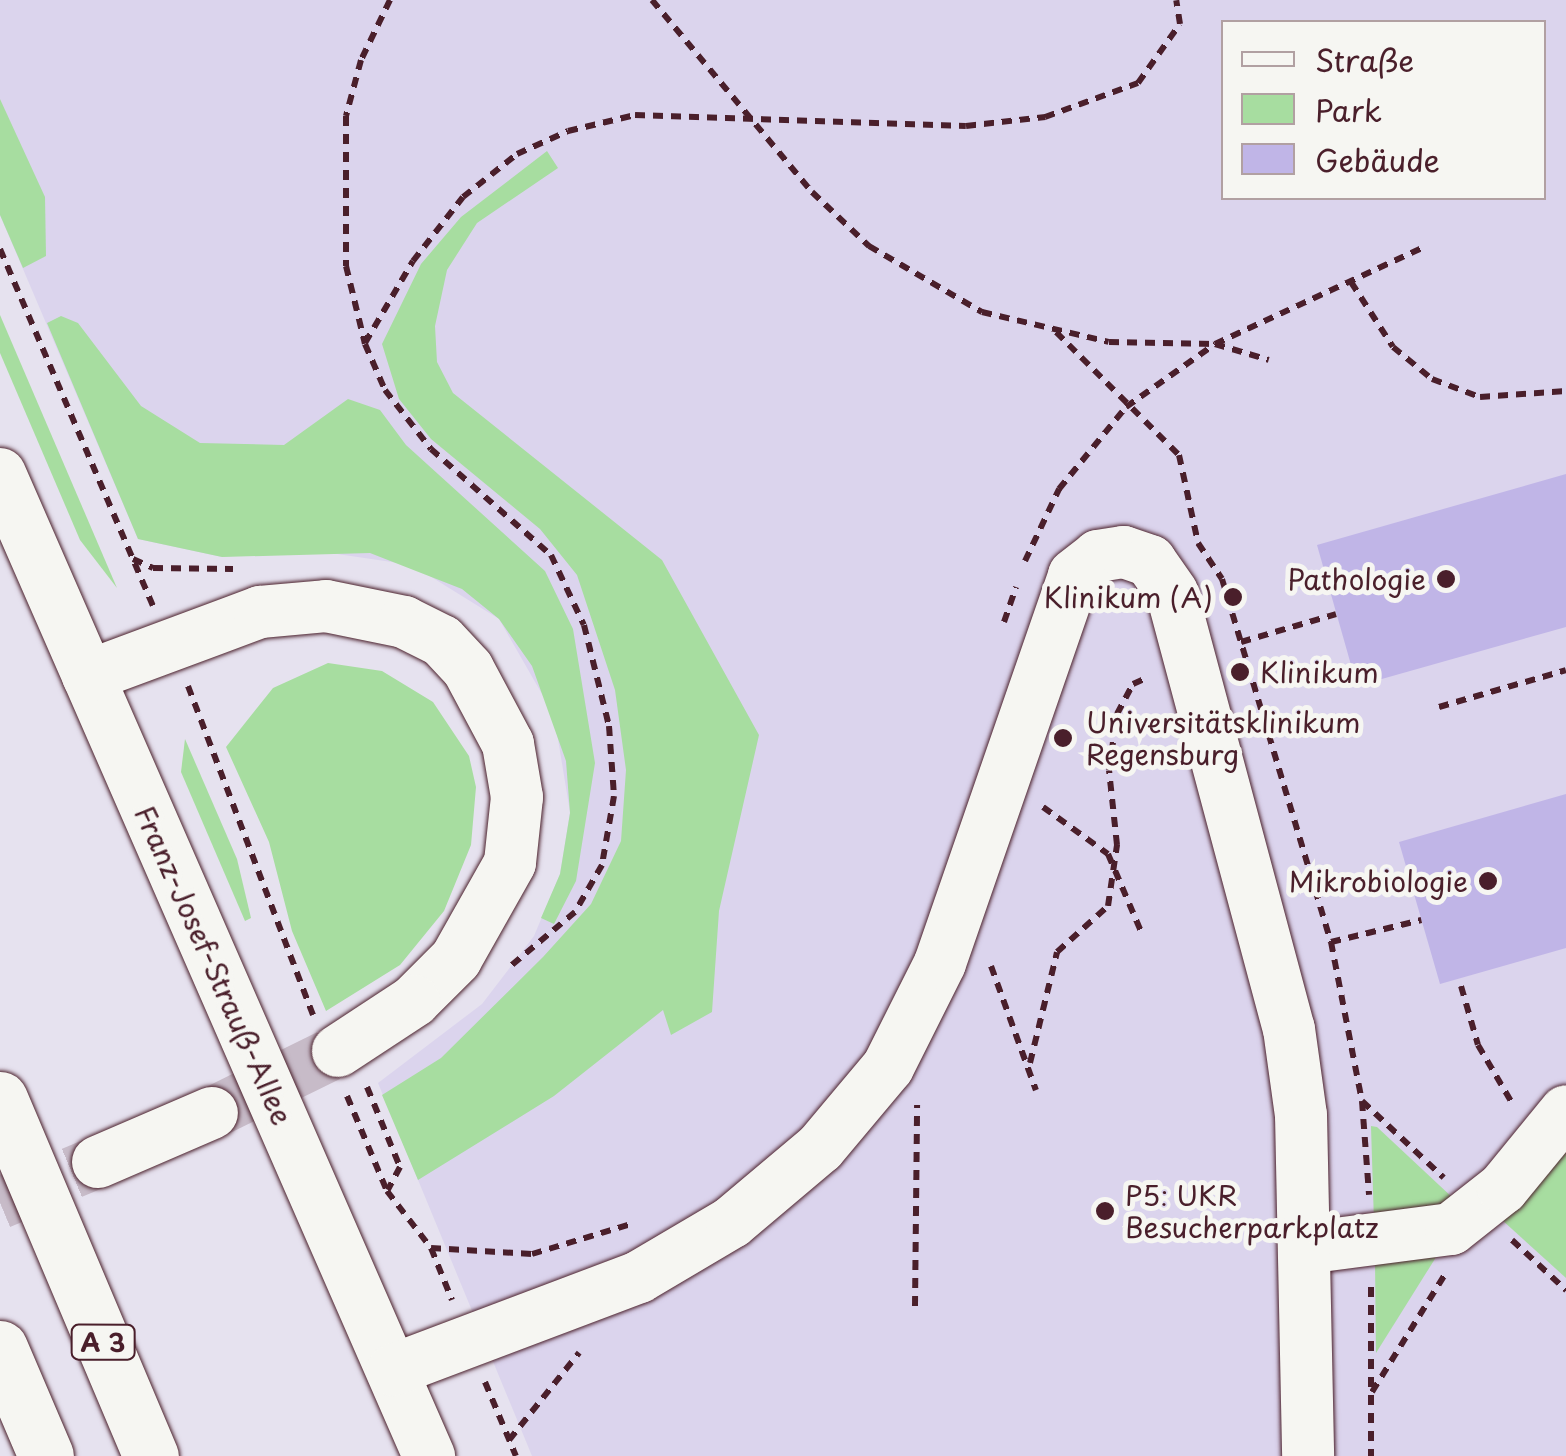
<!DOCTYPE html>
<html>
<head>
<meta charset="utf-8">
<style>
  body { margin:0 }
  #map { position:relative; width:1566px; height:1456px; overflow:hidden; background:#e6e2ef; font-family:"Playpen Sans",sans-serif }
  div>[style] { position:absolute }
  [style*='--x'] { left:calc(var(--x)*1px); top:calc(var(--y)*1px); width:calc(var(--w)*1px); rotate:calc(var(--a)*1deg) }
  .built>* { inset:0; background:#dbd4ed }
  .green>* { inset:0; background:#a7dda0 }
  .building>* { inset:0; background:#c0b5e7 }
  .minor-tunnel>* { height:52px; margin-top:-26px; transform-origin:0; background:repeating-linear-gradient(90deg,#c7bbc8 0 52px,transparent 0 78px) }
  .path>* { height:6px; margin-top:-3px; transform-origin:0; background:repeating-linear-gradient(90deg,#4a1f2b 0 10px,transparent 0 18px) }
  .roads { filter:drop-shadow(0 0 2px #4a1f2b) drop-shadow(0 0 2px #4a1f2b) }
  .minor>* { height:52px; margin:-26px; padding:0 26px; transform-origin:26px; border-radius:26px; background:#f6f6f2 }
  .highway>* { height:55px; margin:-27.5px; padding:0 27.5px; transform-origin:27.5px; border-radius:27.5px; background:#f6f6f2 }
  .dots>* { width:28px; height:28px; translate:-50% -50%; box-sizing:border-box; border:5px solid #f6f6f2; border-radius:50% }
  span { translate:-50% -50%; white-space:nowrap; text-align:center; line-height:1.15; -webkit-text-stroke:10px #f6f6f2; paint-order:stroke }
  .shield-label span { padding:2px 8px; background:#f6f6f2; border:2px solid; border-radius:8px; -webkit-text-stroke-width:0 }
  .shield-label { font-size:25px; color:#4a1f2b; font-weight:700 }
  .poi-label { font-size:28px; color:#4a1f2b }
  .right { translate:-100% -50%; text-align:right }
  .left { translate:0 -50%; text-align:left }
  .street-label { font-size:28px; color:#4a1f2b }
  .legend { position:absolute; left:1221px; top:20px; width:325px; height:180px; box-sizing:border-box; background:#f6f6f2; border:2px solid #b1a0a2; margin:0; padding:12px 18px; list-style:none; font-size:30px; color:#4a1f2b }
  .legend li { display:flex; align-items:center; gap:20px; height:50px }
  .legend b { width:50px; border:2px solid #b1a0a2 }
</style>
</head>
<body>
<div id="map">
  <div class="built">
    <i style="clip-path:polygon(evenodd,0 0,1566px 0,1566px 1456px,532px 1456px,378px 1083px,482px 1004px,534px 936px,560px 874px,570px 812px,554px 715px,499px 619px,412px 565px,310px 550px,222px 557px,138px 539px,0 215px,0 0,1224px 22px,1544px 22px,1544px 198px,1224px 198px,1224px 22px)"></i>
  </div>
  <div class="green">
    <i style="clip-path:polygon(0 99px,45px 197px,46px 256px,23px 268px,0 215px)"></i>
    <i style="clip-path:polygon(547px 151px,558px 168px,477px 223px,447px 270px,435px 326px,437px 362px,453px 393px,662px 560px,759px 735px,719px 911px,712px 1012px,671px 1035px,663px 1010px,554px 1096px,418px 1180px,382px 1095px,441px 1058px,543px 957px,591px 904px,621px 841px,626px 770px,615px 690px,577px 575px,540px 529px,431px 439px,399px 399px,382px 344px,421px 264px,461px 217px)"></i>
    <i style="clip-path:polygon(0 315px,117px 588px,80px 540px,0 353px)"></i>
    <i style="clip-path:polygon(61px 316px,78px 323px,141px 406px,200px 443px,284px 445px,348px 399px,380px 410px,406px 445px,545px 571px,573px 629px,595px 763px,576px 881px,554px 924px,541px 918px,560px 874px,570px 813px,566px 761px,532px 666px,499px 619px,462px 589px,370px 553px,222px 557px,138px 539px,47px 323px)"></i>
    <i style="clip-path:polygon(328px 663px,382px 671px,433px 702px,469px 756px,476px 787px,471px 845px,444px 911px,400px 965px,326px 1011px,292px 931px,269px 842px,226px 747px,273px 688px)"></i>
    <i style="clip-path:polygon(185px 739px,237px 859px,251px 918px,245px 921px,181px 772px)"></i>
    <i style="clip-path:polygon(1566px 1118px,1566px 1278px,1491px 1210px)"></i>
    <i style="clip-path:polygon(1371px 1126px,1377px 1127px,1454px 1199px,1430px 1213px,1374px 1223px)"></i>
    <i style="clip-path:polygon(1443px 1246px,1376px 1353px,1375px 1261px)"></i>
  </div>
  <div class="building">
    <i style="clip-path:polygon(1566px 474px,1566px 627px,1357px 686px,1317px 545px)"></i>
    <i style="clip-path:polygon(1566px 794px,1566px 948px,1440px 984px,1399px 842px)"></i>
  </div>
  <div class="minor-tunnel">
    <i style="--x:212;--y:1113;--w:140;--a:-26.2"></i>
    <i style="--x:0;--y:1203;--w:106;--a:-22.7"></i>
  </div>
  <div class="path">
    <i style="--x:390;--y:0;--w:67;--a:115.8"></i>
    <i style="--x:361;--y:60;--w:58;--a:105"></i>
    <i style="--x:346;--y:116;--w:150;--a:90"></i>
    <i style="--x:346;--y:266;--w:80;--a:76.3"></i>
    <i style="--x:365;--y:344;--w:50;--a:66.5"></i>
    <i style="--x:385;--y:390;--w:75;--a:52.1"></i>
    <i style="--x:431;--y:449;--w:160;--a:41.5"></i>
    <i style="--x:551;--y:555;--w:77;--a:64.8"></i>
    <i style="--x:584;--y:625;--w:104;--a:76.1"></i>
    <i style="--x:609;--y:726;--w:70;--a:85.9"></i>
    <i style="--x:614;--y:796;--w:70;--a:99.9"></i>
    <i style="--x:602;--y:865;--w:54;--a:119.9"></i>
    <i style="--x:575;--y:912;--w:89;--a:140"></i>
    <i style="--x:652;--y:0;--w:250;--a:50.2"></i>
    <i style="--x:812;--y:192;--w:79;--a:43.5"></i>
    <i style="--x:869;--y:246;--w:131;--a:30.3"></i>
    <i style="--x:982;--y:312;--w:130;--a:13.3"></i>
    <i style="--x:1109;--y:342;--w:106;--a:1.1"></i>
    <i style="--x:1215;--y:344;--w:230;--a:-24.9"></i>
    <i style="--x:0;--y:249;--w:388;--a:66.8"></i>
    <i style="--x:1351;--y:282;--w:77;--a:57.1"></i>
    <i style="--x:1393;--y:347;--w:50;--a:39.4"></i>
    <i style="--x:1432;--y:379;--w:51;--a:20.6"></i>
    <i style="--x:1480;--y:397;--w:86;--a:-4"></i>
    <i style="--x:1056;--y:332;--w:174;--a:45"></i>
    <i style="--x:1179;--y:455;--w:90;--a:77.8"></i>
    <i style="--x:1198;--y:543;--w:43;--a:56.3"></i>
    <i style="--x:1222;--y:579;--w:379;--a:73.3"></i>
    <i style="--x:1331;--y:942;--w:162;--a:79"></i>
    <i style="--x:1362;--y:1101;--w:94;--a:85.7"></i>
    <i style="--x:365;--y:343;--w:95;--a:-59.7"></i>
    <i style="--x:413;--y:261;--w:81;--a:-52"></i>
    <i style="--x:463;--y:197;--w:69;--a:-38.5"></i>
    <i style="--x:517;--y:154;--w:56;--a:-24.3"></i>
    <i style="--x:568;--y:131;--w:69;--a:-13.4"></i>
    <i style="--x:635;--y:115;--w:331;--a:1.9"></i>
    <i style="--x:966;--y:126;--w:80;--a:-6.5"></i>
    <i style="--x:1045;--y:117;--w:99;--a:-20.1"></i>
    <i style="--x:1138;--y:83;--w:72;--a:-54.6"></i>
    <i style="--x:1180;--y:24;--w:24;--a:-99"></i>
    <i style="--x:133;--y:559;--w:22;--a:24"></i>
    <i style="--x:153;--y:568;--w:80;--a:0.7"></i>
    <i style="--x:1025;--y:561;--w:80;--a:-64.7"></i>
    <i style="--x:1059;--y:489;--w:106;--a:-50.7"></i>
    <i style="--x:1126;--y:407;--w:109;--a:-35.3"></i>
    <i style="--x:1215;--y:344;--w:56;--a:16.5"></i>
    <i style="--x:1004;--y:622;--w:37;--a:-71"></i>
    <i style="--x:1241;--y:642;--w:99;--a:-16.4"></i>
    <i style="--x:188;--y:686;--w:352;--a:69.2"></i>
    <i style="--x:1439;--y:707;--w:132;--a:-16.2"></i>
    <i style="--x:1043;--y:807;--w:80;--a:35.9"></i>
    <i style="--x:1108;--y:854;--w:89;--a:66.9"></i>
    <i style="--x:1331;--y:942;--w:93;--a:-13.7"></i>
    <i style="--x:991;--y:966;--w:132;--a:70.1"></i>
    <i style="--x:1461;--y:986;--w:61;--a:73.9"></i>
    <i style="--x:1478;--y:1045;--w:67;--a:59.6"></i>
    <i style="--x:1030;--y:1063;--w:114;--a:-76.3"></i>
    <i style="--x:1057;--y:952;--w:69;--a:-42"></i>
    <i style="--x:1108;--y:906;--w:62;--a:-81.6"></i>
    <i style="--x:1117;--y:845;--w:75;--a:-96.1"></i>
    <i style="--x:1109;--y:770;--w:57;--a:-81.9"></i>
    <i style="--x:1117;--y:714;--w:34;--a:-62"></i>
    <i style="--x:1133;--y:684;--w:17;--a:-24"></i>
    <i style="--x:367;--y:1087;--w:87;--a:67.6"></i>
    <i style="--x:400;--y:1167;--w:26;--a:118"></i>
    <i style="--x:347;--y:1096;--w:103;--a:67.2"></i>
    <i style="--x:387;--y:1191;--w:72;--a:52.3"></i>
    <i style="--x:431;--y:1248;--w:56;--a:68"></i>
    <i style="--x:1362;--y:1101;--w:112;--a:43.2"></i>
    <i style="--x:1512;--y:1240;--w:74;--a:42.8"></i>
    <i style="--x:431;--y:1248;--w:101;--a:3.4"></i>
    <i style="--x:532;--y:1254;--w:103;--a:-16.9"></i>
    <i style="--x:1371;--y:1287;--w:169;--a:90"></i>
    <i style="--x:915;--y:1306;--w:201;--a:-89.4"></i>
    <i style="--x:485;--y:1382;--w:80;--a:67.3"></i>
    <i style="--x:1372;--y:1392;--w:137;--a:-58.2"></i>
    <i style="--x:509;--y:1440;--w:112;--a:-51.2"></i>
  </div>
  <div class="roads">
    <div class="minor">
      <i style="--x:0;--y:474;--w:1072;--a:66.4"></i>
      <i style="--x:88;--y:676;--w:184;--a:-20.4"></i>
      <i style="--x:260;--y:612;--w:66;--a:-5.2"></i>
      <i style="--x:326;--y:606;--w:80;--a:11.6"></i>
      <i style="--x:404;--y:622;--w:42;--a:26.6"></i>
      <i style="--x:442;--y:641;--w:38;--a:47"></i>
      <i style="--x:468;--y:669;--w:85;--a:61.9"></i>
      <i style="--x:508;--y:744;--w:54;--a:80.4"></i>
      <i style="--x:517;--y:797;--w:66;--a:96.1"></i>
      <i style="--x:510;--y:863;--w:110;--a:119.4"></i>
      <i style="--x:456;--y:959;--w:59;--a:135"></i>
      <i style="--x:414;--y:1001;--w:91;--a:146.7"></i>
      <i style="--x:98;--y:1162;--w:124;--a:-23.3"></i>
      <i style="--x:1305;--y:1248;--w:147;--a:-7.4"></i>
      <i style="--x:1451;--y:1229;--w:66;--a:-38.3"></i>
      <i style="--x:1503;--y:1188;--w:99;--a:-50.7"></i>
      <i style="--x:393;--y:1370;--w:263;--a:-20.7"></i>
      <i style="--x:639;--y:1277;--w:108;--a:-30.6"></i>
      <i style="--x:732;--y:1222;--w:115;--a:-40.1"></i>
      <i style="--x:820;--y:1148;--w:106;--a:-50"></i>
      <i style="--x:888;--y:1067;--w:116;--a:-63.4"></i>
      <i style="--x:940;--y:963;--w:410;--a:-70.9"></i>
      <i style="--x:1074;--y:575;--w:31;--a:-38"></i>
      <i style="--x:1098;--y:556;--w:26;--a:-9"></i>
      <i style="--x:1124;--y:552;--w:28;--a:19"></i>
      <i style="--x:1150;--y:561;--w:39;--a:55"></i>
      <i style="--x:1172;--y:593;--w:451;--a:75"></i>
      <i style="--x:1289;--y:1029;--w:87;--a:82.1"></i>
      <i style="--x:1301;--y:1115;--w:341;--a:88.8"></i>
    </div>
    <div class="highway">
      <i style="--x:0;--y:1099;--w:388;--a:67.1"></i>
      <i style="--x:0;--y:1348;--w:117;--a:66.9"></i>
    </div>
  </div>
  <div class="dots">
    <i style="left:1446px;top:579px;background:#4a1f2b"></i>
    <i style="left:1233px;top:597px;background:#4a1f2b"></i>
    <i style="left:1240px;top:672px;background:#4a1f2b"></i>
    <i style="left:1063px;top:738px;background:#4a1f2b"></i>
    <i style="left:1488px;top:881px;background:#4a1f2b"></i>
    <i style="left:1105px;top:1211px;background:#4a1f2b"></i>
  </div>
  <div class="shield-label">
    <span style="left:103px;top:1342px">A 3</span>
  </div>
  <div class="poi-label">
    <span class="right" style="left:1426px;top:579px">Pathologie</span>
    <span class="right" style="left:1213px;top:597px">Klinikum (A)</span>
    <span class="left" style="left:1260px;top:672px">Klinikum</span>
    <span class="left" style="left:1086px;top:738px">Universitätsklinikum<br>Regensburg</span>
    <span class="right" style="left:1468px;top:881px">Mikrobiologie</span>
    <span class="left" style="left:1125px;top:1211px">P5: UKR<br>Besucherparkplatz</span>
  </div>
  <div class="street-label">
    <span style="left:214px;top:965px;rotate:66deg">Franz-Josef-Strauß-Allee</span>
  </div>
  <ul class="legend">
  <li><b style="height:12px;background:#f6f6f2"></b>Straße</li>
  <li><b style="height:28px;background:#a7dda0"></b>Park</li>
  <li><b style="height:28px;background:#c0b5e7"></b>Gebäude</li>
  </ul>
</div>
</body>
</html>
